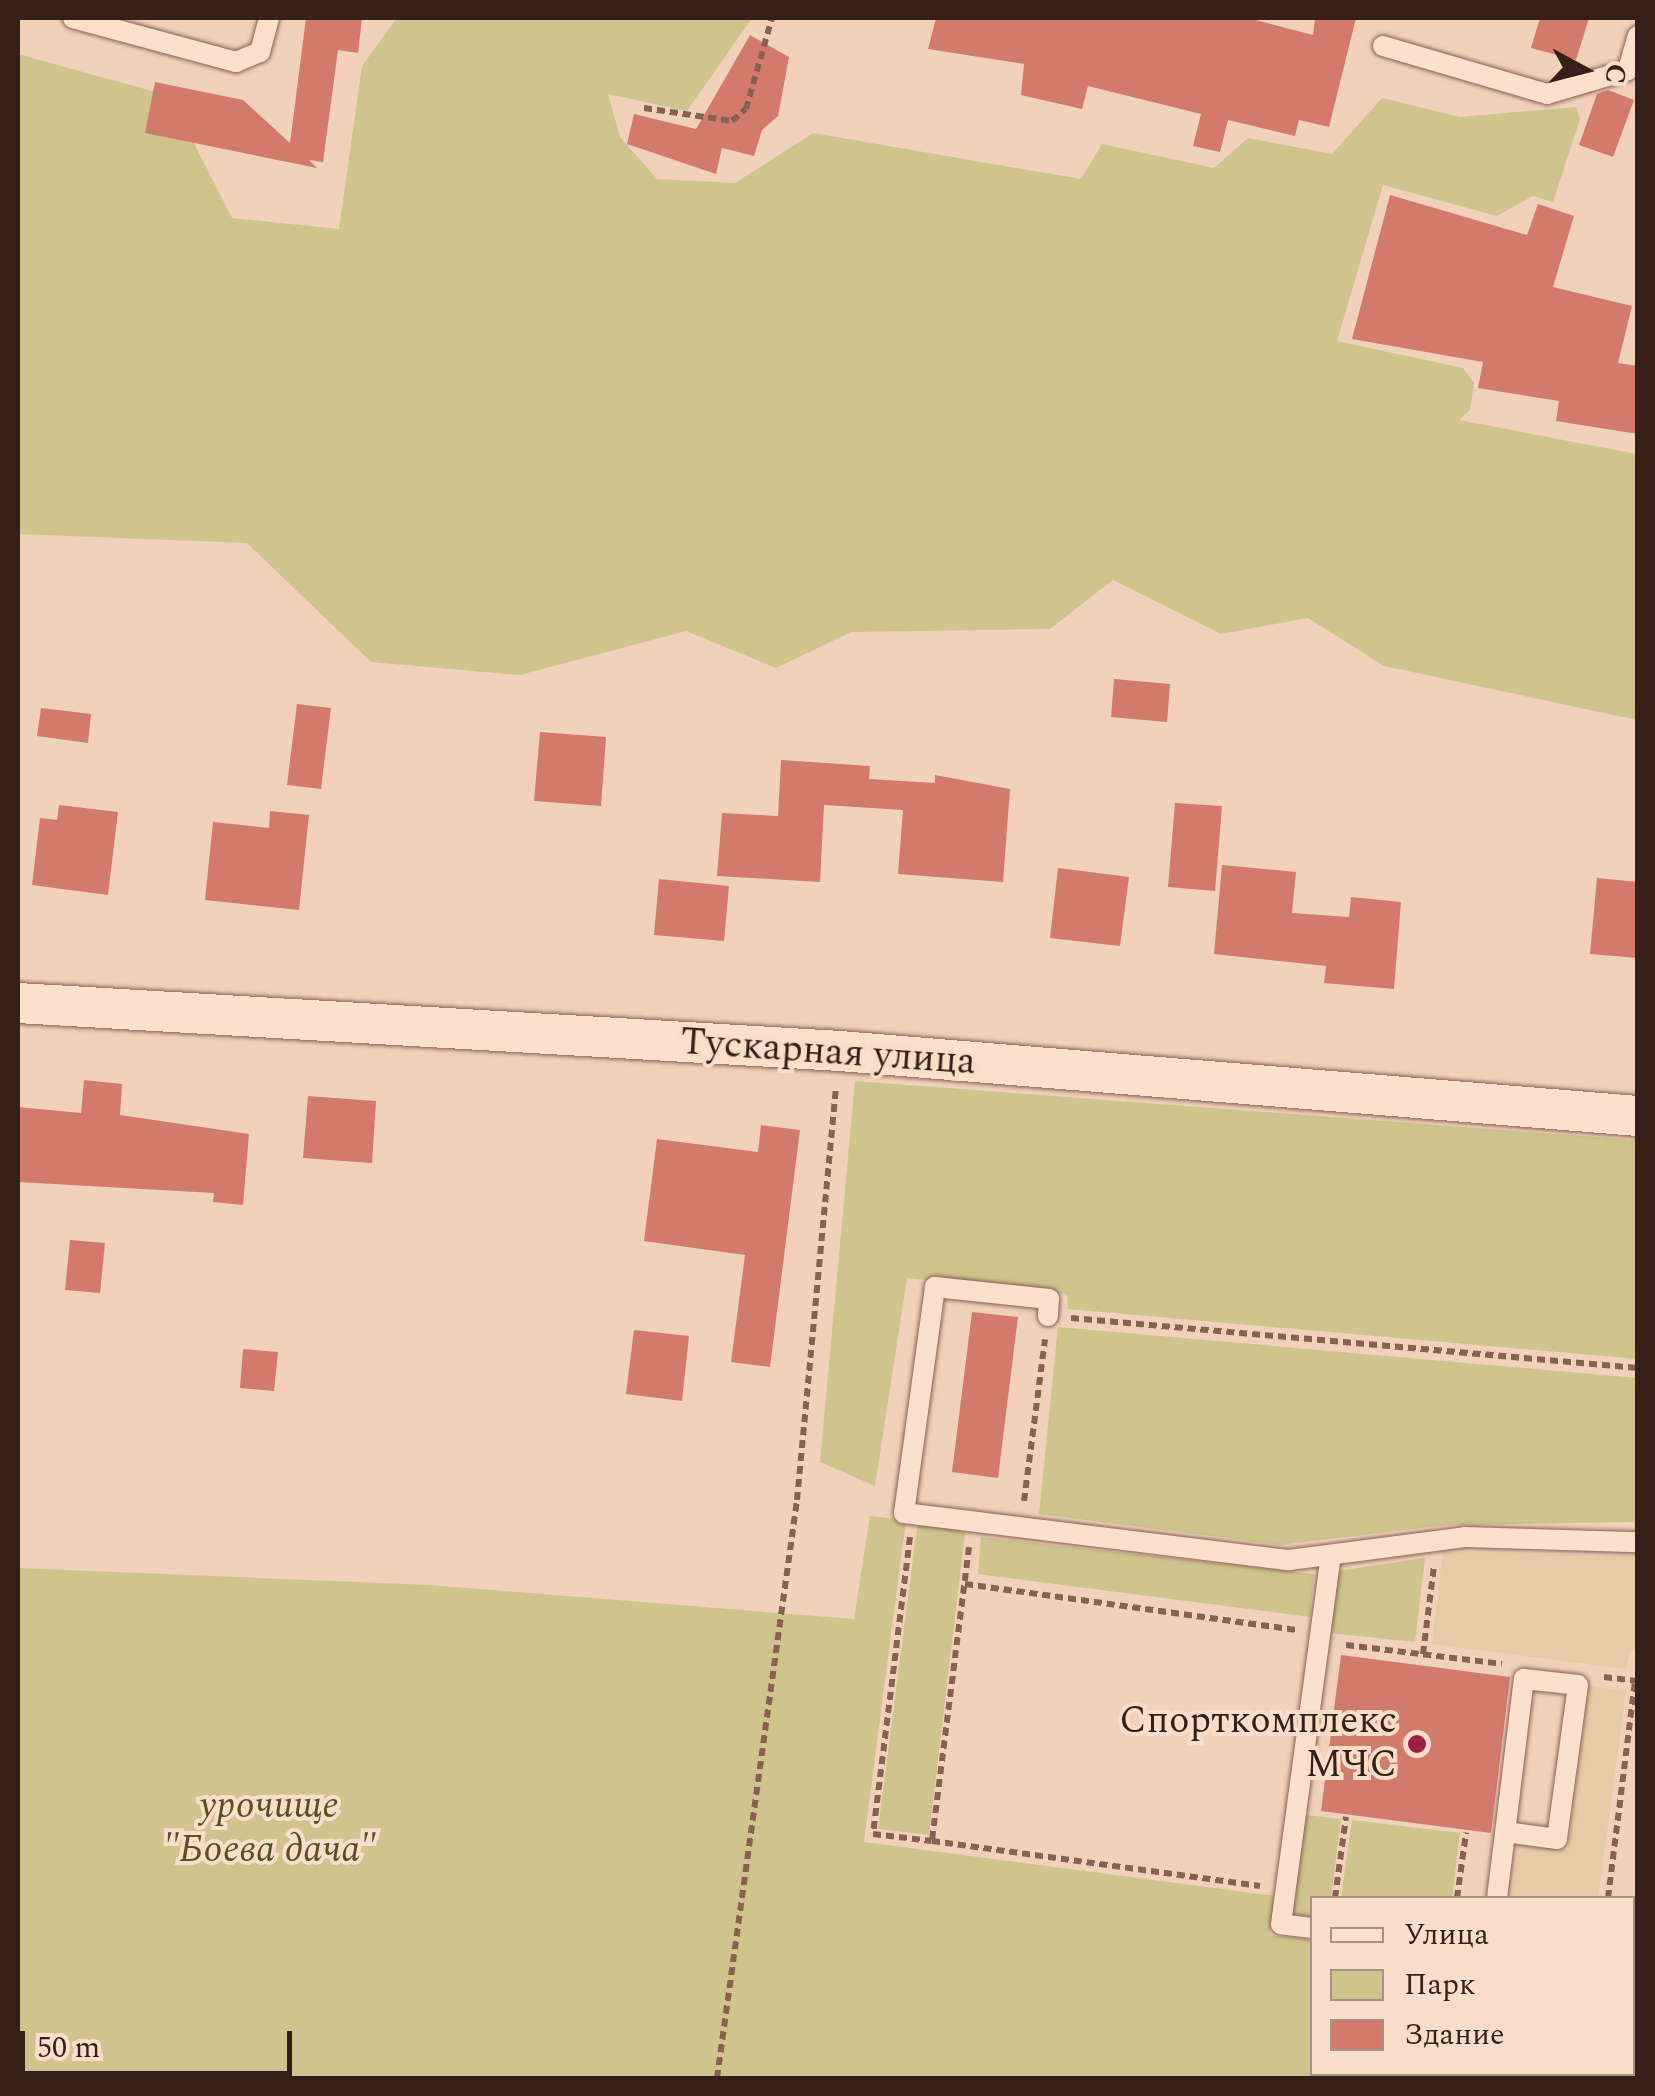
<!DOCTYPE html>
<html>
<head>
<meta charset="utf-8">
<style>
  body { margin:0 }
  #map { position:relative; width:1655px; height:2096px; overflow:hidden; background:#f1d1ba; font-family:Spectral,serif }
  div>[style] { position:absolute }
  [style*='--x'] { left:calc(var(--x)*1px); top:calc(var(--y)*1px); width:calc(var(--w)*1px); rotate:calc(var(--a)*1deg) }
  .farmland>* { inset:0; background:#e7cba6 }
  .green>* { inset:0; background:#cfc48d }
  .building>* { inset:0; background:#d27b6c }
  .path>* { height:6px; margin-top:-3px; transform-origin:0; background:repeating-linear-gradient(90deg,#886153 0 8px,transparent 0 13px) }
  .roads { filter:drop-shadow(0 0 2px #886153) drop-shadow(0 0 2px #886153) }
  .lane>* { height:20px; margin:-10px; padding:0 10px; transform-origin:10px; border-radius:10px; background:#fbe1cd }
  .street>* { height:40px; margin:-20px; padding:0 20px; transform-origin:20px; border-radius:20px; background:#fbe1cd }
  .dots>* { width:28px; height:28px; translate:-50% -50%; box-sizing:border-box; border:5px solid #f8deca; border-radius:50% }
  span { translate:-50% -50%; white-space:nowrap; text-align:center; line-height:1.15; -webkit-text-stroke:8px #f8deca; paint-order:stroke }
  .street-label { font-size:38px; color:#361f19 }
  .poi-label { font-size:38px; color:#361f19 }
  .right { translate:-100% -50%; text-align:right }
  .park-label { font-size:38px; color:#54521e; font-style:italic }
  .frame { position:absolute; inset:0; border:20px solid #361f19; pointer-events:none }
  .legend { position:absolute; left:1310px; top:1896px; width:325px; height:180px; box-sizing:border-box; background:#f8deca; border:2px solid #aa9283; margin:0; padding:12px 18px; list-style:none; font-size:30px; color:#361f19 }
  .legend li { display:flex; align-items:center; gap:20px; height:50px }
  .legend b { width:50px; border:2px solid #aa9283 }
  .north { position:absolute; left:1535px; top:20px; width:100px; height:100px; -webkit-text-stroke:8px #f8deca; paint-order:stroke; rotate:97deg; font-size:28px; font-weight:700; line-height:40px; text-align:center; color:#361f19 }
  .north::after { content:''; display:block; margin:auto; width:35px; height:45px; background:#361f19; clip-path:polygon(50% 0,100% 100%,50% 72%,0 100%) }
  .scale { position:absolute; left:20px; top:2031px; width:272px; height:45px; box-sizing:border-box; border:5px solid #361f19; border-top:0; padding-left:12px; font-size:30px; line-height:35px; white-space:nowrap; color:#361f19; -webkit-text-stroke:8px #f8deca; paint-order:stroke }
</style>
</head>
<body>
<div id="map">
  <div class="farmland">
    <i style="clip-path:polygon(1443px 1552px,1637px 1556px,1637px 1651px,1630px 1650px,1626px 1669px,1432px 1644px)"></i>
    <i style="clip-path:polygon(1589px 1686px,1626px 1691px,1598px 1898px,1512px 1898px,1518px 1844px,1568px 1850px)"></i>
  </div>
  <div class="green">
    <i style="clip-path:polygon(397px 18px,752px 18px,687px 111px,608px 94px,620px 137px,657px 179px,735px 183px,813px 133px,1081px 179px,1102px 144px,1214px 168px,1248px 138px,1332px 154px,1382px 98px,1460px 117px,1576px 107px,1580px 119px,1553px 202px,1533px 196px,1497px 216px,1383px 185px,1337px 341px,1463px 368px,1474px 383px,1470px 410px,1459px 420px,1637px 454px,1637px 720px,1384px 666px,1308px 618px,1221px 634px,1113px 580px,1050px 629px,851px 632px,776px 668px,686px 631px,520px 675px,371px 662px,247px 543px,18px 534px,18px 54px,170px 96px,232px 218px,339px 229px,362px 66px)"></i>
    <i style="clip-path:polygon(855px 1081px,1637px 1140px,1637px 1359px,1068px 1309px,1067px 1294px,907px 1278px,875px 1486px,820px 1462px)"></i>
    <i style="clip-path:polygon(1058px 1327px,1637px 1378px,1637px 1522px,1447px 1525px,1279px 1545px,1039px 1514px)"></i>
    <i style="clip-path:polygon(870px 1516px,906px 1520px,864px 1842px,1275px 1896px,1270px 1935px,1312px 1940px,1312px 2074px,1629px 2078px,18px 2078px,18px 1568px,429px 1585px,854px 1619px)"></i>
    <i style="clip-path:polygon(918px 1520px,966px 1526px,929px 1835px,878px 1829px)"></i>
    <i style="clip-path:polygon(981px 1537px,1314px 1574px,1310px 1617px,978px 1574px)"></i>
    <i style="clip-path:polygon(1425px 1558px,1415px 1642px,1330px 1633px,1338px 1571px)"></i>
    <i style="clip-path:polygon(1306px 1815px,1341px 1819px,1331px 1898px,1312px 1898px,1312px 1920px,1292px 1918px)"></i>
    <i style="clip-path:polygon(1352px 1820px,1460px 1833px,1452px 1898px,1341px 1898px)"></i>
  </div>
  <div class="building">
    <i style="clip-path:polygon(306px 18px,362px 18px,358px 53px,338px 50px,323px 162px,309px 160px,317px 168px,145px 133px,155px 82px,243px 100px,290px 143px)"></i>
    <i style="clip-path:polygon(936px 18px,1248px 18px,1313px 35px,1315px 18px,1356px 18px,1329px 127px,1299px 120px,1295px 136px,1228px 120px,1220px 152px,1193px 146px,1201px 114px,1088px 86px,1082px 109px,1021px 95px,1024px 64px,928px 49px)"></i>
    <i style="clip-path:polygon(1540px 18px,1589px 18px,1576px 60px,1531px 48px)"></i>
    <i style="clip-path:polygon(750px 35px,789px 57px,778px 116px,762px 130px,754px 156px,722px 148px,716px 174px,627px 144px,634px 114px,696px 129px)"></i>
    <i style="clip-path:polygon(1608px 90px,1634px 100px,1613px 157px,1579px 145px,1597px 94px)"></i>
    <i style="clip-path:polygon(1390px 195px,1527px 235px,1538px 204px,1574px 216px,1553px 287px,1632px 306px,1618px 363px,1638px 366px,1638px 434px,1556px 421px,1559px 401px,1478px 388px,1483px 362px,1352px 339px)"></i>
    <i style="clip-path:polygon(1114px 679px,1170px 684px,1167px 722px,1111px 717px)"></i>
    <i style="clip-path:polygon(297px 704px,331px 708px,321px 789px,287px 785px)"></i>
    <i style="clip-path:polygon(41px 708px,91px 714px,88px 743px,37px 736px)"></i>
    <i style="clip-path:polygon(540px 732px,606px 737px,601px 806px,534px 801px)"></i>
    <i style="clip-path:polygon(781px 760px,870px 766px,869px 779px,935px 783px,935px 775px,1010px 789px,1003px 882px,898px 874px,903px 810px,824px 805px,820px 882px,717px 876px,722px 813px,778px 816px)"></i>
    <i style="clip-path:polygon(1175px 803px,1222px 806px,1215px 891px,1168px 887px)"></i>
    <i style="clip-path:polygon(59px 805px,118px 812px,108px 895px,32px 885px,40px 818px,57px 820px)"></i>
    <i style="clip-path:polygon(270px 811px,309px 815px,299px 910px,205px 900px,213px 822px,269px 828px)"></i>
    <i style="clip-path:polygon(1222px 865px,1296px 872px,1292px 913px,1349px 917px,1351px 897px,1401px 902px,1394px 989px,1324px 983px,1326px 966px,1214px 954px)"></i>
    <i style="clip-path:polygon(1058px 868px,1129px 877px,1120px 946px,1050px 938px)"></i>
    <i style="clip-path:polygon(1597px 878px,1638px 882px,1638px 958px,1590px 954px)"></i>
    <i style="clip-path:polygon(659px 879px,729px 886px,724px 941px,654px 935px)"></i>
    <i style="clip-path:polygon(84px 1080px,122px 1084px,120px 1115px,249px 1134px,243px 1205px,213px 1202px,214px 1193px,18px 1182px,18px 1107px,81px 1113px)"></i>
    <i style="clip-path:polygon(308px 1096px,376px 1101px,372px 1163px,303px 1158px)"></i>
    <i style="clip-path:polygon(761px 1125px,800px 1130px,770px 1367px,731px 1362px,745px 1255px,644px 1241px,657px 1139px,758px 1152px)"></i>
    <i style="clip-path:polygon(70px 1240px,105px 1243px,100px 1293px,65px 1290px)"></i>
    <i style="clip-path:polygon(972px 1312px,1018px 1317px,998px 1478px,952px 1472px)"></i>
    <i style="clip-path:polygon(634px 1330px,689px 1336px,682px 1401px,626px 1394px)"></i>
    <i style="clip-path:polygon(243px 1349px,278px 1352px,274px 1391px,240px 1388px)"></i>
    <i style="clip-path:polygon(1341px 1655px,1510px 1677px,1491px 1833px,1321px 1811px)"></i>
  </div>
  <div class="path">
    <i style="--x:644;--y:108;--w:89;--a:8.4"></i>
    <i style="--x:732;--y:121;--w:18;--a:-41"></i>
    <i style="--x:746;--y:109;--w:95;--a:-74.1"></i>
    <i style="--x:1071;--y:1318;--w:569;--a:5.04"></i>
    <i style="--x:1024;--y:1501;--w:163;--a:-82.6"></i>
    <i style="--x:910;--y:1537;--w:299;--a:97.1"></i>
    <i style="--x:873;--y:1834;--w:59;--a:6.8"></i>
    <i style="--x:969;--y:1547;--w:296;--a:97.2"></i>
    <i style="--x:932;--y:1841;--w:331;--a:7.8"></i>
    <i style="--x:965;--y:1584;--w:334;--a:7.9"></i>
    <i style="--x:1346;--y:1645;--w:157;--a:6.9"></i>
    <i style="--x:1423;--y:1654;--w:89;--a:-82.9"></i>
    <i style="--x:1604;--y:1677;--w:34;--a:7"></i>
    <i style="--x:1335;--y:1898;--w:82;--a:-82.3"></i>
    <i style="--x:1457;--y:1898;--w:66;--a:-82.1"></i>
    <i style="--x:1608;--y:1898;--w:220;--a:-82.9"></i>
    <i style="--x:717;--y:2078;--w:584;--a:-82.12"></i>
    <i style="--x:797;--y:1500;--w:415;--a:-84.6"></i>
  </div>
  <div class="roads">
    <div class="lane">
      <i style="--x:73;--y:18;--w:169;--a:15.1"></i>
      <i style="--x:236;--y:62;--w:26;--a:-23"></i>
      <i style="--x:260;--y:52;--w:35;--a:-75"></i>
      <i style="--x:1383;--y:46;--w:171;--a:16.3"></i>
      <i style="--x:1547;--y:94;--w:84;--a:-16.5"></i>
      <i style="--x:1628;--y:70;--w:35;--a:-74"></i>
      <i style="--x:1048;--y:1316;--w:17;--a:-87"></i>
      <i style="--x:1049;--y:1299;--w:115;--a:-174"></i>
      <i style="--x:935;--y:1287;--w:228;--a:97.8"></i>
      <i style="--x:904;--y:1513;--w:388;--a:7"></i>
      <i style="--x:1289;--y:1560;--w:177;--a:-7.4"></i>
      <i style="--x:1465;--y:1537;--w:173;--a:1.7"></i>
      <i style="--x:1497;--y:1898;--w:221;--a:-83"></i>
      <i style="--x:1524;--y:1679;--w:54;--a:6.3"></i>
      <i style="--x:1578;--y:1685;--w:155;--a:97.8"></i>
      <i style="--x:1557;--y:1839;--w:52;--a:-172.3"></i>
      <i style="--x:1632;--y:1911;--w:6;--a:9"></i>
      <i style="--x:1312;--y:1928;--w:31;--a:-173"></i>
      <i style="--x:1281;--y:1924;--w:372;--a:-82.3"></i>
      <i style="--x:1632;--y:1967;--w:6;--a:9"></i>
    </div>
    <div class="street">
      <i style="--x:18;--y:1003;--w:823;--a:3.34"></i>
      <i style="--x:840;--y:1051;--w:801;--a:4.66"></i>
    </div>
  </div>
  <div class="dots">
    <i style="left:1417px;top:1744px;background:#9b1f42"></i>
  </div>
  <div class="street-label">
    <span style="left:828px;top:1053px;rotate:4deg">Тускарная улица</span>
  </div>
  <div class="poi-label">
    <span class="right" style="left:1397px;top:1744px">Спорткомплекс<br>МЧС</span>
  </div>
  <div class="park-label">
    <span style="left:269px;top:1829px">урочище<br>"Боева дача"</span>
  </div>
  <div class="frame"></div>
  <ul class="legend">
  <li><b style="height:12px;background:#fbe1cd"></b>Улица</li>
  <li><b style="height:28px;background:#cfc48d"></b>Парк</li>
  <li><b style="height:28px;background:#d27b6c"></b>Здание</li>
  </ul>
  <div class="north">С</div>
  <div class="scale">50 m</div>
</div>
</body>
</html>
